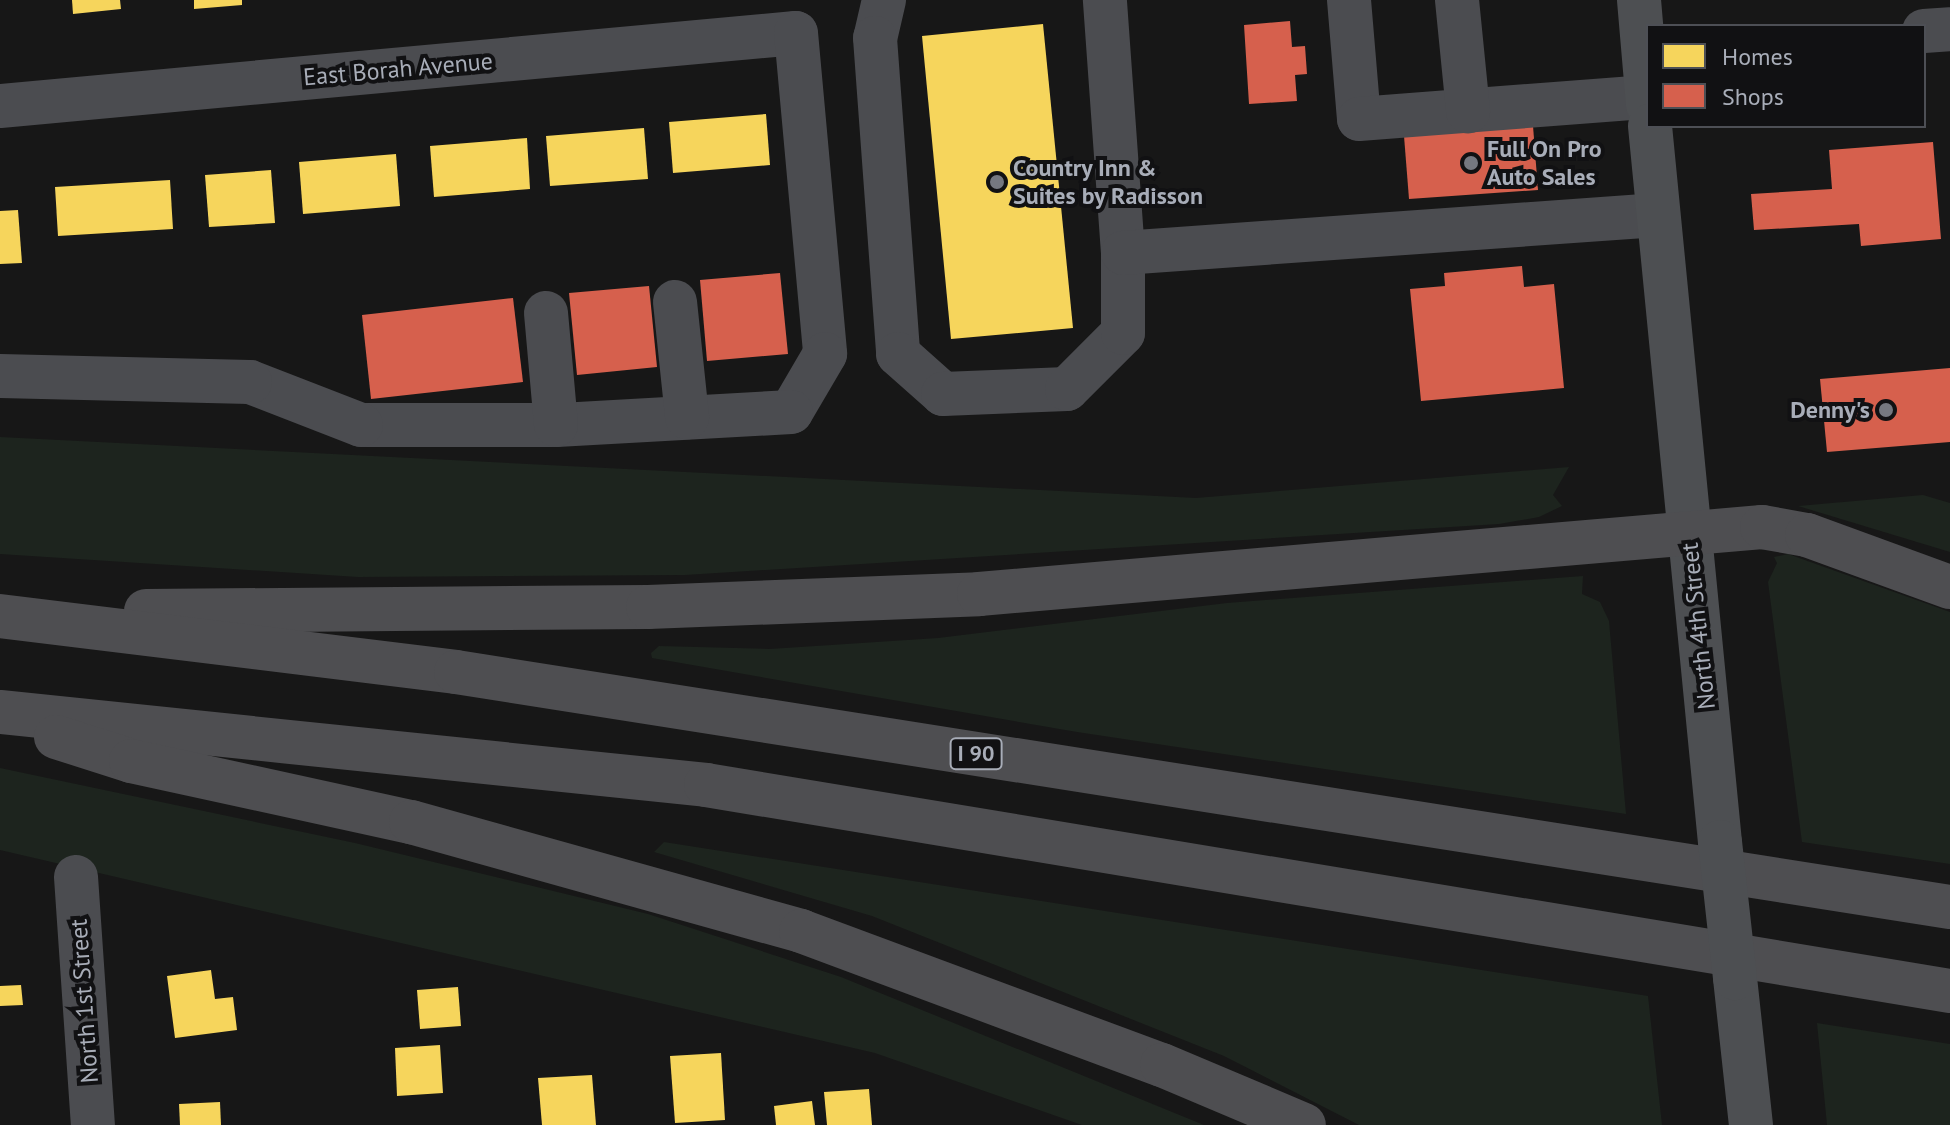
<!DOCTYPE html>
<html>
<head>
<meta charset="utf-8">
<style>
  body { margin:0 }
  #map { position:relative; width:1950px; height:1125px; overflow:hidden; background:#171717; font-family:"PT Sans",sans-serif }
  div>[style] { position:absolute }
  [style*='--x'] { left:calc(var(--x)*1px); top:calc(var(--y)*1px); width:calc(var(--w)*1px); rotate:calc(var(--a)*1deg) }
  .green>* { inset:0; background:#1d241e }
  .homes>* { inset:0; background:#f6d55c }
  .shops>* { inset:0; background:#d6604d }
  .minor>* { height:44px; margin:-22px; padding:0 22px; transform-origin:22px; border-radius:22px; background:#4b4c50 }
  .major>* { height:44px; margin:-22px; padding:0 22px; transform-origin:22px; border-radius:22px; background:#4d4f52 }
  .highway>* { height:44px; margin:-22px; padding:0 22px; transform-origin:22px; border-radius:22px; background:#4e4e51 }
  .major-bridge>* { height:44px; margin:-22px; padding:0 22px; transform-origin:22px; border-radius:22px; background:#4d4f52 }
  .dots>* { width:22px; height:22px; translate:-50% -50%; box-sizing:border-box; border:4px solid #111113; border-radius:50% }
  span { translate:-50% -50%; white-space:nowrap; text-align:center; line-height:1.15; -webkit-text-stroke:8px #111113; paint-order:stroke }
  .shield-label span { padding:2px 6px; background:#111113; border:2px solid; border-radius:6px; -webkit-text-stroke-width:0 }
  .shield-label { font-size:22px; color:#a8adb8; font-weight:700 }
  .street-label { font-size:24px; color:#a8adb8 }
  .poi-label { font-size:24px; color:#a8adb8; font-weight:700 }
  .left { translate:0 -50%; text-align:left }
  .right { translate:-100% -50%; text-align:right }
  .legend { position:absolute; left:1646px; top:24px; width:280px; height:104px; box-sizing:border-box; background:#111113; border:2px solid #4d4f55; margin:0; padding:10px 14px; list-style:none; font-size:24px; color:#a8adb8 }
  .legend li { display:flex; align-items:center; gap:16px; height:40px }
  .legend b { width:40px; border:2px solid #4d4f55 }
</style>
</head>
<body>
<div id="map">
  <div class="green">
    <i style="clip-path:polygon(0 437px,1196px 498px,1569px 467px,1553px 495px,1562px 506px,1539px 517px,1499px 524px,685px 575px,358px 577px,0 554px)"></i>
    <i style="clip-path:polygon(1923px 495px,1950px 503px,1950px 552px,1798px 506px)"></i>
    <i style="clip-path:polygon(1788px 554px,1950px 612px,1950px 864px,1802px 842px,1768px 582px,1777px 563px,1774px 557px)"></i>
    <i style="clip-path:polygon(1583px 576px,1582px 594px,1600px 602px,1609px 621px,1626px 814px,1077px 732px,652px 658px,651px 653px,659px 646px,770px 649px,938px 638px,1227px 603px)"></i>
    <i style="clip-path:polygon(0 768px,355px 843px,648px 914px,841px 977px,1204px 1125px,1082px 1125px,875px 1053px,0 850px)"></i>
    <i style="clip-path:polygon(664px 842px,1648px 996px,1662px 1125px,1359px 1125px,1224px 1056px,872px 916px,654px 852px)"></i>
    <i style="clip-path:polygon(1817px 1023px,1950px 1044px,1950px 1125px,1827px 1125px)"></i>
  </div>
  <div class="homes">
    <i style="clip-path:polygon(72px 0,120px 0,121px 9px,73px 14px)"></i>
    <i style="clip-path:polygon(194px 0,242px 0,242px 5px,194px 9px)"></i>
    <i style="clip-path:polygon(1043px 24px,1073px 328px,951px 339px,922px 36px)"></i>
    <i style="clip-path:polygon(766px 114px,770px 165px,673px 173px,669px 122px)"></i>
    <i style="clip-path:polygon(644px 128px,648px 179px,550px 186px,546px 136px)"></i>
    <i style="clip-path:polygon(527px 138px,530px 189px,434px 197px,430px 146px)"></i>
    <i style="clip-path:polygon(396px 154px,400px 206px,303px 214px,299px 162px)"></i>
    <i style="clip-path:polygon(271px 170px,275px 223px,209px 227px,205px 175px)"></i>
    <i style="clip-path:polygon(170px 180px,173px 229px,58px 236px,55px 187px)"></i>
    <i style="clip-path:polygon(18px 210px,22px 263px,0 264px,0 211px)"></i>
    <i style="clip-path:polygon(211px 970px,215px 999px,233px 997px,237px 1030px,175px 1038px,167px 976px)"></i>
    <i style="clip-path:polygon(21px 985px,23px 1005px,0 1006px,0 986px)"></i>
    <i style="clip-path:polygon(458px 987px,461px 1026px,420px 1029px,417px 990px)"></i>
    <i style="clip-path:polygon(440px 1045px,443px 1093px,397px 1096px,395px 1048px)"></i>
    <i style="clip-path:polygon(721px 1053px,725px 1120px,675px 1123px,670px 1056px)"></i>
    <i style="clip-path:polygon(592px 1075px,596px 1125px,542px 1125px,538px 1078px)"></i>
    <i style="clip-path:polygon(869px 1089px,872px 1125px,827px 1125px,824px 1092px)"></i>
    <i style="clip-path:polygon(812px 1101px,815px 1125px,776px 1125px,774px 1106px)"></i>
    <i style="clip-path:polygon(220px 1102px,221px 1125px,180px 1125px,179px 1104px)"></i>
  </div>
  <div class="shops">
    <i style="clip-path:polygon(1290px 21px,1292px 47px,1305px 46px,1307px 74px,1295px 75px,1297px 101px,1249px 104px,1244px 25px)"></i>
    <i style="clip-path:polygon(1533px 126px,1538px 190px,1409px 199px,1404px 136px)"></i>
    <i style="clip-path:polygon(1933px 142px,1941px 239px,1861px 246px,1859px 224px,1754px 230px,1751px 194px,1832px 189px,1829px 150px)"></i>
    <i style="clip-path:polygon(1522px 266px,1524px 287px,1554px 284px,1564px 388px,1421px 401px,1410px 289px,1445px 286px,1444px 273px)"></i>
    <i style="clip-path:polygon(780px 273px,788px 354px,707px 361px,700px 280px)"></i>
    <i style="clip-path:polygon(649px 286px,657px 367px,577px 375px,569px 293px)"></i>
    <i style="clip-path:polygon(513px 298px,523px 382px,371px 399px,362px 315px)"></i>
    <i style="clip-path:polygon(1950px 368px,1950px 442px,1827px 452px,1820px 379px)"></i>
  </div>
  <div class="minor">
    <i style="--x:884;--y:0;--w:39;--a:103"></i>
    <i style="--x:875;--y:38;--w:317;--a:85.8"></i>
    <i style="--x:898;--y:354;--w:60;--a:41.6"></i>
    <i style="--x:943;--y:394;--w:124;--a:-2.3"></i>
    <i style="--x:1067;--y:389;--w:79;--a:-45"></i>
    <i style="--x:1123;--y:333;--w:80;--a:-90"></i>
    <i style="--x:1123;--y:253;--w:254;--a:-94.1"></i>
    <i style="--x:1349;--y:0;--w:119;--a:85.2"></i>
    <i style="--x:1359;--y:119;--w:289;--a:-4.4"></i>
    <i style="--x:1457;--y:0;--w:112;--a:84.3"></i>
    <i style="--x:1924;--y:31;--w:26;--a:-4"></i>
    <i style="--x:0;--y:106;--w:799;--a:-5.24"></i>
    <i style="--x:796;--y:33;--w:322;--a:84.8"></i>
    <i style="--x:825;--y:354;--w:67;--a:120.4"></i>
    <i style="--x:791;--y:412;--w:235;--a:176.8"></i>
    <i style="--x:556;--y:425;--w:195;--a:180"></i>
    <i style="--x:361;--y:425;--w:119;--a:-158.8"></i>
    <i style="--x:250;--y:382;--w:250;--a:-178.6"></i>
    <i style="--x:1123;--y:253;--w:536;--a:-4.06"></i>
    <i style="--x:675;--y:302;--w:116;--a:84"></i>
    <i style="--x:546;--y:313;--w:112;--a:84.9"></i>
    <i style="--x:76;--y:877;--w:249;--a:86.1"></i>
  </div>
  <div class="major">
    <i style="--x:1639;--y:0;--w:105;--a:85.1"></i>
    <i style="--x:1650;--y:126;--w:719;--a:84.42"></i>
    <i style="--x:1735;--y:978;--w:148;--a:83.8"></i>
  </div>
  <div class="highway">
    <i style="--x:146;--y:611;--w:502;--a:-0.46"></i>
    <i style="--x:648;--y:607;--w:331;--a:-2.2"></i>
    <i style="--x:979;--y:594;--w:786;--a:-4.89"></i>
    <i style="--x:1762;--y:527;--w:46;--a:10.1"></i>
    <i style="--x:1807;--y:535;--w:152;--a:20"></i>
    <i style="--x:0;--y:616;--w:459;--a:7"></i>
    <i style="--x:456;--y:672;--w:1512;--a:8.94"></i>
    <i style="--x:0;--y:712;--w:710;--a:5.9"></i>
    <i style="--x:706;--y:785;--w:1261;--a:9.4"></i>
    <i style="--x:56;--y:737;--w:79;--a:17.7"></i>
    <i style="--x:131;--y:761;--w:287;--a:12.3"></i>
    <i style="--x:411;--y:822;--w:405;--a:15.6"></i>
    <i style="--x:801;--y:931;--w:385;--a:20.4"></i>
    <i style="--x:1162;--y:1065;--w:154;--a:22.9"></i>
  </div>
  <div class="major-bridge">
    <i style="--x:1720;--y:842;--w:137;--a:83.7"></i>
  </div>
  <div class="dots">
    <i style="left:1471px;top:163px;background:#757880"></i>
    <i style="left:997px;top:182px;background:#757880"></i>
    <i style="left:1886px;top:410px;background:#757880"></i>
  </div>
  <div class="shield-label">
    <span style="left:976px;top:754px">I 90</span>
  </div>
  <div class="street-label">
    <span style="left:398px;top:69px;rotate:-5deg">East Borah Avenue</span>
    <span style="left:1698px;top:626px;rotate:-96deg">North 4th Street</span>
    <span style="left:84px;top:1001px;rotate:-94deg">North 1st Street</span>
  </div>
  <div class="poi-label">
    <span class="left" style="left:1487px;top:163px">Full On Pro<br>Auto Sales</span>
    <span class="left" style="left:1013px;top:182px">Country Inn &amp;<br>Suites by Radisson</span>
    <span class="right" style="left:1870px;top:410px">Denny's</span>
  </div>
  <ul class="legend">
  <li><b style="height:22px;background:#f6d55c"></b>Homes</li>
  <li><b style="height:22px;background:#d6604d"></b>Shops</li>
  </ul>
</div>
</body>
</html>
